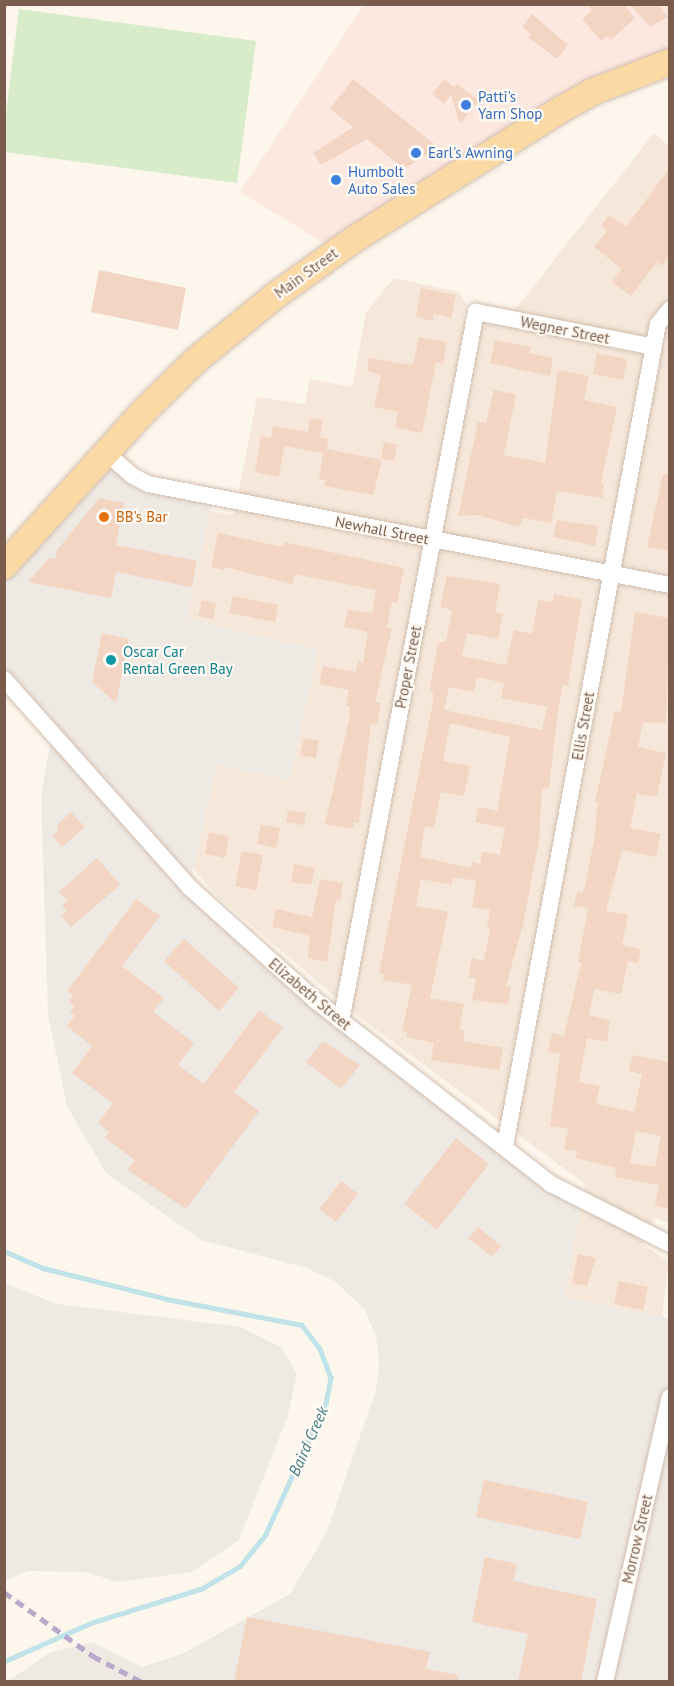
<!DOCTYPE html>
<html>
<head>
<meta charset="utf-8">
<style>
  body { margin:0 }
  #map { position:relative; width:674px; height:1686px; overflow:hidden; background:#fdf6ec; font-family:"PT Sans",sans-serif }
  div>[style] { position:absolute }
  [style*='--x'] { left:calc(var(--x)*1px); top:calc(var(--y)*1px); width:calc(var(--w)*1px); rotate:calc(var(--a)*1deg) }
  .residential>* { inset:0; background:#f5e8da }
  .commercial>* { inset:0; background:#fde8e0 }
  .industrial>* { inset:0; background:#efe9e4 }
  .green>* { inset:0; background:#d8ecc9 }
  .stream>* { height:4.5px; margin:-2.25px; padding:0 2.25px; transform-origin:2.25px; border-radius:2.25px; background:#bfe3e8 }
  .building>* { inset:0; background:#f3d5c3 }
  .roads { filter:drop-shadow(0 0 2px #d1beb0) drop-shadow(0 0 2px #d1beb0) }
  .minor>* { height:16px; margin:-8px; padding:0 8px; transform-origin:8px; border-radius:8px; background:#fff }
  .primary>* { height:26px; margin:-13px; padding:0 13px; transform-origin:13px; border-radius:13px; background:#fbd9a5 }
  .rail>* { height:4.5px; margin-top:-2.25px; transform-origin:0; background:repeating-linear-gradient(90deg,#b9a8c9 0 9px,transparent 0 15px) }
  .dots>* { width:16px; height:16px; translate:-50% -50%; box-sizing:border-box; border:3px solid #fffaf3; border-radius:50% }
  span { translate:-50% -50%; white-space:nowrap; text-align:center; line-height:1.15; -webkit-text-stroke:4.5px #fffaf3; paint-order:stroke }
  .shop-label { font-size:15px; color:#366cbe }
  .left { translate:0 -50%; text-align:left }
  .street-label { font-size:15px; color:#7a5c4d }
  .food-label { font-size:15px; color:#c56008 }
  .culture-label { font-size:15px; color:#0d838f }
  .water-label { font-size:16px; color:#437c86; font-style:italic }
  .frame { position:absolute; inset:0; border:6px solid #7a5c4d; pointer-events:none }
</style>
</head>
<body>
<div id="map">
  <div class="residential">
    <i style="clip-path:polygon(654px 133px,669px 146px,670px 1224px,654px 1217px,643px 1244px,669px 1262px,662px 1317px,564px 1297px,585px 1184px,359px 1017px,218px 897px,193px 868px,217px 764px,290px 780px,318px 650px,187px 619px,210px 511px,234px 515px,257px 397px,305px 404px,310px 379px,352px 387px,366px 313px,394px 278px,459px 292px,466px 305px,463px 320px,503px 325px)"></i>
  </div>
  <div class="commercial">
    <i style="clip-path:polygon(364px 5px,669px 5px,669px 62px,337px 251px,240px 192px)"></i>
  </div>
  <div class="industrial">
    <i style="clip-path:polygon(104px 451px,133px 476px,213px 497px,187px 619px,318px 650px,290px 780px,217px 765px,189px 887px,262px 954px,582px 1200px,564px 1297px,669px 1318px,669px 1681px,8px 1681px,49px 1653px,92px 1642px,142px 1667px,182px 1654px,290px 1594px,326px 1534px,376px 1390px,379px 1364px,376px 1336px,364px 1309px,336px 1282px,307px 1268px,201px 1240px,106px 1173px,67px 1106px,48px 1015px,41px 796px,52px 733px,5px 679px,4px 566px)"></i>
    <i style="clip-path:polygon(4px 1283px,57px 1304px,240px 1327px,282px 1348px,297px 1374px,288px 1415px,239px 1540px,192px 1572px,117px 1582px,87px 1572px,28px 1571px,5px 1581px)"></i>
  </div>
  <div class="green">
    <i style="clip-path:polygon(19px 9px,256px 41px,237px 183px,5px 152px,5px 121px)"></i>
  </div>
  <div class="stream">
    <i style="--x:4;--y:1251;--w:43;--a:23.6"></i>
    <i style="--x:43;--y:1268;--w:128;--a:14"></i>
    <i style="--x:167;--y:1299;--w:137;--a:10.9"></i>
    <i style="--x:302;--y:1325;--w:30;--a:53"></i>
    <i style="--x:320;--y:1349;--w:31;--a:69"></i>
    <i style="--x:331;--y:1378;--w:25;--a:101"></i>
    <i style="--x:326;--y:1403;--w:146;--a:114.6"></i>
    <i style="--x:265;--y:1536;--w:38;--a:129"></i>
    <i style="--x:241;--y:1566;--w:45;--a:149.5"></i>
    <i style="--x:202;--y:1589;--w:115;--a:162.8"></i>
    <i style="--x:92;--y:1623;--w:96;--a:156.1"></i>
  </div>
  <div class="building">
    <i style="clip-path:polygon(587px 4px,623px 4px,635px 18px,611px 40px,607px 36px,601px 41px,582px 19px,592px 10px)"></i>
    <i style="clip-path:polygon(630px 4px,657px 4px,668px 17px,650px 27px)"></i>
    <i style="clip-path:polygon(532px 14px,568px 45px,557px 59px,528px 37px,531px 34px,522px 27px)"></i>
    <i style="clip-path:polygon(353px 79px,438px 147px,404px 169px,367px 139px,321px 165px,313px 153px,353px 127px,330px 109px)"></i>
    <i style="clip-path:polygon(444px 79px,454px 87px,457px 84px,479px 101px,460px 124px,451px 95px,444px 104px,432px 94px)"></i>
    <i style="clip-path:polygon(669px 169px,669px 256px,662px 266px,657px 262px,631px 296px,612px 282px,622px 269px,594px 247px,607px 231px,601px 226px,609px 215px,626px 227px)"></i>
    <i style="clip-path:polygon(99px 270px,186px 288px,178px 330px,91px 312px)"></i>
    <i style="clip-path:polygon(421px 288px,456px 295px,451px 318px,434px 314px,433px 321px,416px 317px)"></i>
    <i style="clip-path:polygon(419px 337px,447px 342px,443px 364px,436px 362px,422px 433px,395px 428px,398px 412px,374px 407px,381px 375px,367px 371px,369px 358px,413px 365px)"></i>
    <i style="clip-path:polygon(495px 340px,531px 347px,529px 353px,553px 358px,550px 376px,490px 363px)"></i>
    <i style="clip-path:polygon(597px 353px,627px 359px,623px 380px,593px 374px)"></i>
    <i style="clip-path:polygon(558px 370px,589px 376px,584px 400px,617px 407px,601px 484px,604px 485px,602px 498px,557px 491px,551px 523px,523px 518px,519px 527px,478px 515px,458px 516px,478px 422px,486px 423px,494px 390px,516px 394px,504px 455px,545px 463px)"></i>
    <i style="clip-path:polygon(310px 418px,323px 420px,320px 437px,328px 439px,327px 449px,382px 460px,373px 495px,325px 486px,326px 480px,319px 479px,323px 453px,284px 446px,279px 477px,255px 472px,261px 436px,271px 438px,273px 426px,308px 432px)"></i>
    <i style="clip-path:polygon(384px 442px,397px 445px,394px 461px,381px 459px)"></i>
    <i style="clip-path:polygon(663px 474px,669px 475px,669px 551px,647px 547px)"></i>
    <i style="clip-path:polygon(99px 498px,124px 503px,116px 545px,197px 561px,192px 587px,116px 572px,111px 598px,28px 582px,49px 558px,55px 559px,57px 550px)"></i>
    <i style="clip-path:polygon(557px 520px,598px 526px,595px 546px,553px 537px)"></i>
    <i style="clip-path:polygon(218px 533px,283px 547px,284px 542px,404px 568px,397px 603px,392px 602px,387px 627px,392px 628px,375px 702px,381px 703px,377px 725px,371px 724px,359px 823px,354px 822px,353px 829px,325px 824px,349px 720px,350px 707px,346px 706px,349px 690px,319px 684px,323px 666px,356px 672px,358px 661px,363px 662px,368px 632px,344px 627px,348px 609px,372px 613px,376px 590px,295px 574px,293px 584px,224px 567px,224px 570px,211px 567px)"></i>
    <i style="clip-path:polygon(evenodd,447px 576px,500px 584px,495px 612px,503px 614px,498px 639px,467px 633px,462px 656px,506px 665px,514px 630px,532px 634px,538px 600px,553px 602px,554px 594px,582px 600px,568px 686px,563px 685px,558px 710px,549px 788px,542px 789px,539px 840px,523px 925px,506px 986px,511px 987px,508px 1004px,472px 1000px,476px 979px,468px 978px,472px 958px,484px 961px,490px 928px,487px 928px,490px 910px,472px 907px,476px 881px,453px 877px,452px 885px,421px 879px,416px 906px,448px 912px,430px 998px,464px 1004px,459px 1029px,465px 1031px,463px 1041px,503px 1048px,499px 1070px,431px 1060px,434px 1043px,406px 1037px,407px 1032px,402px 1031px,412px 985px,383px 980px,384px 974px,379px 973px,433px 702px,433px 692px,429px 691px,435px 660px,438px 643px,446px 641px,452px 610px,440px 607px,447px 576px,477px 677px,504px 683px,501px 698px,547px 707px,542px 730px,444px 710px,449px 687px,474px 692px,477px 677px,447px 576px,450px 723px,510px 737px,497px 811px,478px 807px,475px 822px,505px 828px,500px 855px,482px 852px,480px 864px,472px 862px,471px 868px,420px 857px,425px 826px,434px 828px,441px 792px,464px 796px,470px 766px,443px 761px,450px 723px)"></i>
    <i style="clip-path:polygon(233px 596px,278px 605px,275px 622px,229px 613px)"></i>
    <i style="clip-path:polygon(202px 600px,216px 603px,213px 619px,198px 616px)"></i>
    <i style="clip-path:polygon(evenodd,635px 612px,669px 618px,666px 723px,643px 722px,638px 747px,666px 753px,657px 797px,637px 794px,630px 828px,661px 834px,656px 857px,622px 850px,606px 911px,628px 915px,622px 945px,641px 949px,638px 963px,628px 961px,621px 994px,594px 989px,589px 1015px,610px 1020px,607px 1042px,587px 1038px,579px 1082px,600px 1086px,596px 1104px,634px 1112px,642px 1074px,629px 1071px,633px 1055px,669px 1062px,669px 1209px,655px 1206px,659px 1185px,615px 1177px,616px 1168px,576px 1158px,577px 1151px,564px 1149px,568px 1129px,550px 1126px,560px 1054px,548px 1052px,552px 1033px,564px 1036px,581px 963px,578px 962px,588px 908px,574px 906px,577px 892px,582px 893px,585px 886px,594px 840px,598px 802px,595px 802px,615px 711px,621px 712px,635px 612px,636px 1131px,661px 1136px,655px 1167px,630px 1163px,636px 1131px)"></i>
    <i style="clip-path:polygon(102px 633px,129px 639px,116px 703px,92px 682px)"></i>
    <i style="clip-path:polygon(304px 738px,319px 741px,316px 758px,300px 755px)"></i>
    <i style="clip-path:polygon(288px 810px,306px 813px,304px 825px,286px 822px)"></i>
    <i style="clip-path:polygon(71px 812px,85px 827px,62px 847px,52px 836px,59px 830px,56px 826px)"></i>
    <i style="clip-path:polygon(261px 825px,280px 828px,276px 848px,257px 844px)"></i>
    <i style="clip-path:polygon(209px 832px,229px 836px,225px 858px,205px 854px)"></i>
    <i style="clip-path:polygon(242px 851px,263px 855px,256px 890px,235px 886px)"></i>
    <i style="clip-path:polygon(97px 858px,120px 885px,71px 927px,61px 916px,67px 911px,62px 906px,67px 901px,59px 892px)"></i>
    <i style="clip-path:polygon(294px 864px,315px 868px,311px 885px,291px 882px)"></i>
    <i style="clip-path:polygon(320px 879px,343px 883px,340px 901px,336px 900px,327px 962px,308px 958px,310px 936px,272px 927px,276px 909px,312px 917px)"></i>
    <i style="clip-path:polygon(136px 899px,160px 916px,122px 966px,164px 998px,153px 1012px,194px 1043px,178px 1065px,204px 1084px,259px 1010px,283px 1028px,234px 1092px,259px 1111px,186px 1209px,127px 1170px,135px 1160px,105px 1138px,109px 1132px,98px 1123px,113px 1103px,72px 1073px,92px 1046px,67px 1026px,75px 1015px,70px 1012px,74px 1006px,69px 1001px,73px 996px,67px 991px)"></i>
    <i style="clip-path:polygon(184px 939px,239px 988px,219px 1011px,164px 961px)"></i>
    <i style="clip-path:polygon(323px 1041px,360px 1065px,341px 1089px,306px 1062px)"></i>
    <i style="clip-path:polygon(456px 1138px,489px 1164px,437px 1230px,404px 1204px)"></i>
    <i style="clip-path:polygon(341px 1181px,358px 1194px,336px 1222px,319px 1209px)"></i>
    <i style="clip-path:polygon(478px 1227px,501px 1246px,492px 1257px,468px 1238px)"></i>
    <i style="clip-path:polygon(578px 1254px,596px 1258px,587px 1286px,572px 1283px)"></i>
    <i style="clip-path:polygon(619px 1281px,648px 1287px,643px 1310px,614px 1304px)"></i>
    <i style="clip-path:polygon(484px 1480px,588px 1502px,580px 1539px,476px 1517px)"></i>
    <i style="clip-path:polygon(485px 1557px,517px 1564px,513px 1581px,597px 1599px,581px 1682px,518px 1682px,528px 1634px,472px 1622px)"></i>
    <i style="clip-path:polygon(247px 1617px,430px 1652px,426px 1669px,458px 1675px,457px 1682px,234px 1682px)"></i>
  </div>
  <div class="roads">
    <div class="minor">
      <i style="--x:104;--y:451;--w:38;--a:41"></i>
      <i style="--x:133;--y:476;--w:17;--a:28"></i>
      <i style="--x:148;--y:484;--w:532;--a:10.95"></i>
      <i style="--x:4;--y:679;--w:278;--a:48.3"></i>
      <i style="--x:189;--y:887;--w:171;--a:41.9"></i>
      <i style="--x:316;--y:1001;--w:298;--a:37.9"></i>
      <i style="--x:551;--y:1184;--w:133;--a:26.8"></i>
      <i style="--x:341;--y:1021;--w:722;--a:-79.22"></i>
      <i style="--x:476;--y:312;--w:181;--a:11.1"></i>
      <i style="--x:505;--y:1146;--w:836;--a:-79.46"></i>
      <i style="--x:658;--y:324;--w:19;--a:-51"></i>
      <i style="--x:605;--y:1682;--w:292;--a:-77.2"></i>
    </div>
    <div class="primary">
      <i style="--x:4;--y:566;--w:207;--a:-47.9"></i>
      <i style="--x:143;--y:412;--w:73;--a:-44.4"></i>
      <i style="--x:195;--y:361;--w:104;--a:-39.2"></i>
      <i style="--x:276;--y:295;--w:95;--a:-35.5"></i>
      <i style="--x:353;--y:240;--w:244;--a:-32.1"></i>
      <i style="--x:560;--y:110;--w:37;--a:-29"></i>
      <i style="--x:592;--y:92;--w:84;--a:-21"></i>
    </div>
  </div>
  <div class="rail">
    <i style="--x:4;--y:1592;--w:110;--a:35.7"></i>
    <i style="--x:93;--y:1656;--w:55;--a:28"></i>
  </div>
  <div class="dots">
    <i style="left:466px;top:105px;background:#3f7fe0"></i>
    <i style="left:416px;top:153px;background:#3f7fe0"></i>
    <i style="left:336px;top:180px;background:#3f7fe0"></i>
    <i style="left:104px;top:517px;background:#e8710a"></i>
    <i style="left:111px;top:660px;background:#0f9aa8"></i>
  </div>
  <div class="shop-label">
    <span class="left" style="left:478px;top:105px">Patti's<br>Yarn Shop</span>
    <span class="left" style="left:428px;top:153px">Earl's Awning</span>
    <span class="left" style="left:348px;top:180px">Humbolt<br>Auto Sales</span>
  </div>
  <div class="street-label">
    <span style="left:306px;top:273px;rotate:-36deg">Main Street</span>
    <span style="left:565px;top:330px;rotate:11deg">Wegner Street</span>
    <span style="left:382px;top:530px;rotate:11deg">Newhall Street</span>
    <span style="left:408px;top:667px;rotate:-79deg">Proper Street</span>
    <span style="left:583px;top:726px;rotate:-80deg">Ellis Street</span>
    <span style="left:310px;top:994px;rotate:40deg">Elizabeth Street</span>
    <span style="left:637px;top:1539px;rotate:-77deg">Morrow Street</span>
  </div>
  <div class="food-label">
    <span class="left" style="left:116px;top:517px">BB's Bar</span>
  </div>
  <div class="culture-label">
    <span class="left" style="left:123px;top:660px">Oscar Car<br>Rental Green Bay</span>
  </div>
  <div class="water-label">
    <span style="left:308px;top:1441px;rotate:-66deg">Baird Creek</span>
  </div>
  <div class="frame"></div>
</div>
</body>
</html>
